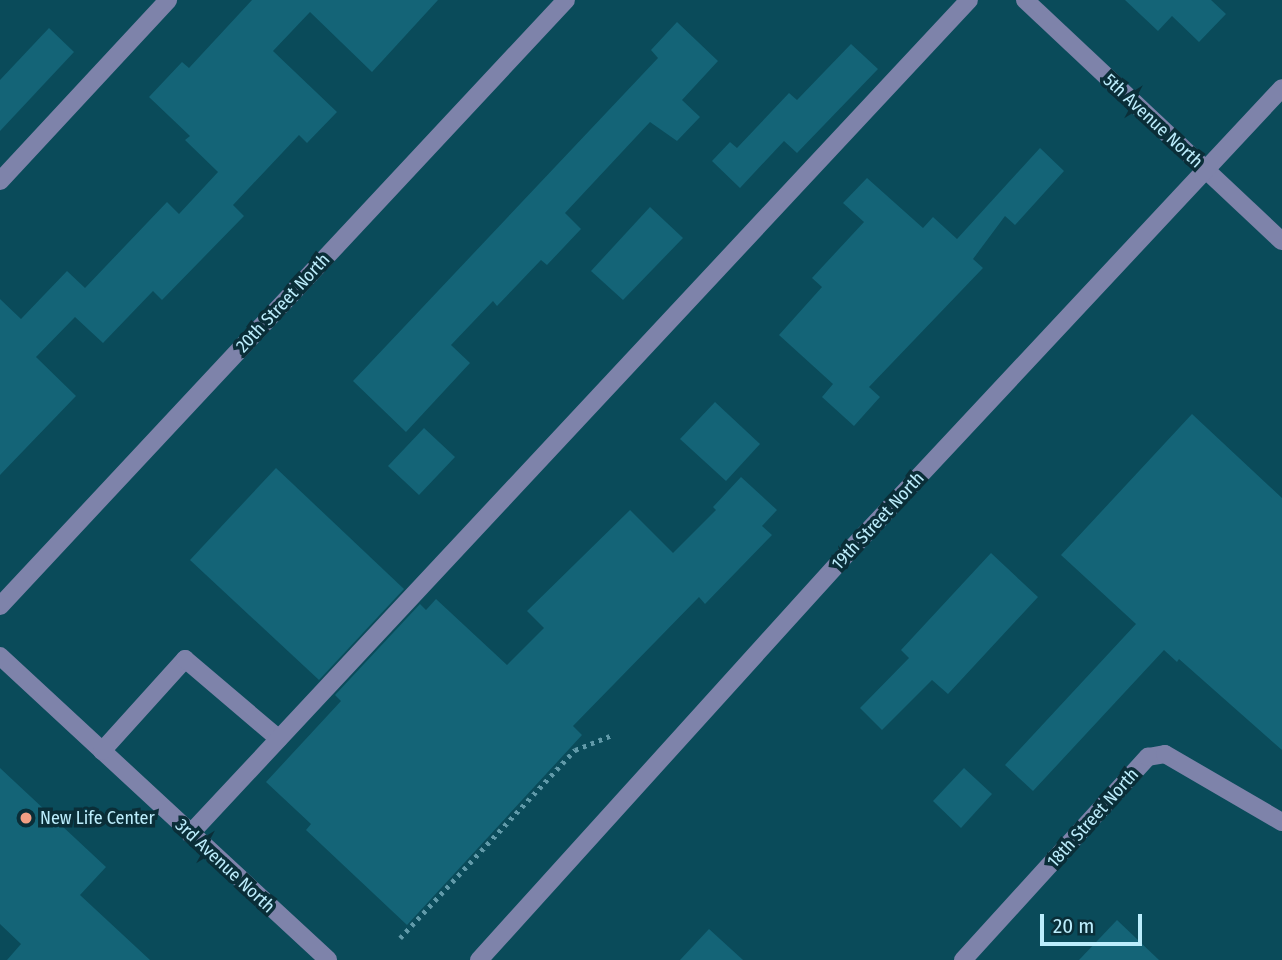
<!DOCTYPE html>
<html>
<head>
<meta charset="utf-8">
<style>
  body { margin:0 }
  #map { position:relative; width:1282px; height:960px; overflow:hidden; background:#0a4b5a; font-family:"Fira Sans Condensed",sans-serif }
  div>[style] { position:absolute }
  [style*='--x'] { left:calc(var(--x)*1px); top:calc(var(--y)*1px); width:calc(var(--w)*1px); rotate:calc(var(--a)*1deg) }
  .building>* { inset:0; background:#146477 }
  .path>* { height:4.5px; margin-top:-2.25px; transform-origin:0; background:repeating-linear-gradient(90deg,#619aa9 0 3.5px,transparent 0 8.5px) }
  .minor>* { height:18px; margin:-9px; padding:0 9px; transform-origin:9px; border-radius:9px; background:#7e83aa }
  .dots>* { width:19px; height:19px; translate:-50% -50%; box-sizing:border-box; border:4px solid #0a2e38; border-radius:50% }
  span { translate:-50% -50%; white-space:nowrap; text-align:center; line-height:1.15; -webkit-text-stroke:7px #0a2e38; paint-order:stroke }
  .street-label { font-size:18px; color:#bcedfc }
  .poi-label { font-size:18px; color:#bcedfc }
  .left { translate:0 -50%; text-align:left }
  .scale { position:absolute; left:1040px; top:914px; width:102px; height:32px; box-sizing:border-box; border:4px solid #bcedfc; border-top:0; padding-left:9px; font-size:21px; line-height:24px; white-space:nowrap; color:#bcedfc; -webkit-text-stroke:5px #0a2e38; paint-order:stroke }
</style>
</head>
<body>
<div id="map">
  <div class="building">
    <i style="clip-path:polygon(252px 0,438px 0,372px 72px,310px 12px,273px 51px,337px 112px,307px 143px,299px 135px,233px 205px,244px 216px,162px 300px,153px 291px,103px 343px,75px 317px,36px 357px,76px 396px,0 475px,0 299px,21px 319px,67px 271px,85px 288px,167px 202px,179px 214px,218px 172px,185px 140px,190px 136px,149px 97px,182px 62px,189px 68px)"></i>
    <i style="clip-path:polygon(1125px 0,1211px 0,1226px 14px,1199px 42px,1172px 16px,1158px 31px)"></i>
    <i style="clip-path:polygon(677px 22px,718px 61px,682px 100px,700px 117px,677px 141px,650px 122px,565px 213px,581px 229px,547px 265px,541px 260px,497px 306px,493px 301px,451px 345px,470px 363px,406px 432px,353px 381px,658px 58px,651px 50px)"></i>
    <i style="clip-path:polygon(49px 28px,74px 52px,0 131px,0 80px)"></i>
    <i style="clip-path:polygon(851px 44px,878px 69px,797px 153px,784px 141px,740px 188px,712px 161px,730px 142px,737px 148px,789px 93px,797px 100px)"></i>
    <i style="clip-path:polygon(1040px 148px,1064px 171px,1015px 225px,1005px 216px,973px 259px,983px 268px,869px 387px,880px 397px,854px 426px,822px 397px,833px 384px,779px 335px,822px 287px,812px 278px,864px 222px,843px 203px,867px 178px,923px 228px,933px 217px,957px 239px)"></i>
    <i style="clip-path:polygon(650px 207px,683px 238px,623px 300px,591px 271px)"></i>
    <i style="clip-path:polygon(715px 402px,760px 444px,726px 481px,680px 439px)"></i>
    <i style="clip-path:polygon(1192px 414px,1282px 498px,1282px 750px,1179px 659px,1177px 662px,1164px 650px,1033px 791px,1005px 765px,1136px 624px,1061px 555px)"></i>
    <i style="clip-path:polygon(424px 428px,455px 457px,419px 495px,388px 466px)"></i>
    <i style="clip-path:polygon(276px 468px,404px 589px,319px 680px,190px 560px)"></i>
    <i style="clip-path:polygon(741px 477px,777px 510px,762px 526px,772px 535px,705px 604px,699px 597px,573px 726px,582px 735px,407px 925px,306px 830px,311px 824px,266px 782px,341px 701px,335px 695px,420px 604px,426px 610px,436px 599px,507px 665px,544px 628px,527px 611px,630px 510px,673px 553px,716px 510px,713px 507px)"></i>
    <i style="clip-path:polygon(991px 553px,1038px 597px,948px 694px,932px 680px,882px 730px,860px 708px,909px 658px,901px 650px)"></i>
    <i style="clip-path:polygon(0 768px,106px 867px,80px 895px,150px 960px,7px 960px,21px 944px,0 924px)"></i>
    <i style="clip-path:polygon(964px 768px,992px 794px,961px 828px,933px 801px)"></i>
    <i style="clip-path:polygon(1117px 920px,1159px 960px,1079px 960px)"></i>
    <i style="clip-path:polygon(709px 929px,743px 960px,680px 960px)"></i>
  </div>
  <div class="path">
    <i style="--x:400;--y:938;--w:257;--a:-47.1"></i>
    <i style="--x:575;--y:750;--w:38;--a:-22"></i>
  </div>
  <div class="minor">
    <i style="--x:1025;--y:0;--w:352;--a:43.2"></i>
    <i style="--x:0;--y:181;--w:247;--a:-47.1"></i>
    <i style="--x:0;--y:606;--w:829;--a:-46.95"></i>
    <i style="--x:0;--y:656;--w:447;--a:42.8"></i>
    <i style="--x:102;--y:751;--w:124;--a:-47.9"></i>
    <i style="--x:185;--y:659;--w:123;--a:40.4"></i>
    <i style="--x:190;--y:834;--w:1141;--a:-46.95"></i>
    <i style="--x:479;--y:960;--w:557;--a:-47.84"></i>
    <i style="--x:853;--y:547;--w:628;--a:-46.93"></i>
    <i style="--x:963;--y:960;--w:275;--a:-47.7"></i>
    <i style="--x:1148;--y:757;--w:17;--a:-10"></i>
    <i style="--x:1165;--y:754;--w:135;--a:30.2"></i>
  </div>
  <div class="dots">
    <i style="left:26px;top:818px;background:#f39f84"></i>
  </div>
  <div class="street-label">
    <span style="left:1153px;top:121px;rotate:43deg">5th Avenue North</span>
    <span style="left:283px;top:303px;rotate:-47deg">20th Street North</span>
    <span style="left:878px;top:521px;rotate:-47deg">19th Street North</span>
    <span style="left:1093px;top:818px;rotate:-48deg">18th Street North</span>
    <span style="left:225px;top:866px;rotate:43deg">3rd Avenue North</span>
  </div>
  <div class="poi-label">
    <span class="left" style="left:40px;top:818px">New Life Center</span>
  </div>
  <div class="scale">20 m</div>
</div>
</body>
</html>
